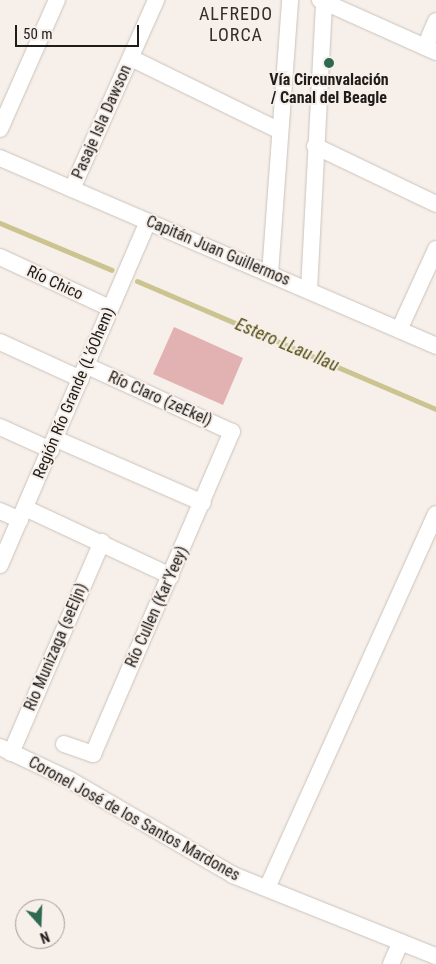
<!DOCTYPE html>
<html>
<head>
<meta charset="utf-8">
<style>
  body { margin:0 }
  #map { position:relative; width:436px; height:964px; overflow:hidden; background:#f7efe9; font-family:"Roboto Condensed",sans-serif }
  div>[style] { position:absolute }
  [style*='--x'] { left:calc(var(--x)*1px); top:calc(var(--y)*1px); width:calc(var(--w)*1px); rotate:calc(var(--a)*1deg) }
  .green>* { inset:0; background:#e2b1b2 }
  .stream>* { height:5px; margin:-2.5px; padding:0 2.5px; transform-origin:2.5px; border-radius:2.5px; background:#cbc491 }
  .roads { filter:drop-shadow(0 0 1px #cac3bd) drop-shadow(0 0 1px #cac3bd) }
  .minor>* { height:16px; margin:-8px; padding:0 8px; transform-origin:8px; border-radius:8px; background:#fff }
  .dots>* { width:14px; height:14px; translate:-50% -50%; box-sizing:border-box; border:2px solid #f7efe9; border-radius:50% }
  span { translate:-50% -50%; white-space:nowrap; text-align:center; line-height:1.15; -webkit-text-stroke:4px #f7efe9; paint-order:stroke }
  .poi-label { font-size:16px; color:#1f1c1a; font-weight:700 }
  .street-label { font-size:16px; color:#1f1c1a }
  .neighbourhood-label { font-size:18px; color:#352e2a; letter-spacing:1px }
  .water-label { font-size:18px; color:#554d10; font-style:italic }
  .north { position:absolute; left:15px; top:899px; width:50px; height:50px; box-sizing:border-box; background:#f7efe9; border:1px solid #a19b96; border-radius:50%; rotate:160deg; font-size:14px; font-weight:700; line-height:20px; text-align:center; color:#1f1c1a }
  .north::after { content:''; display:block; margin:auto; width:18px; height:22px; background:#306951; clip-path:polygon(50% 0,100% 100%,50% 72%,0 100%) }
  .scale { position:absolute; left:15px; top:25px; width:124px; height:22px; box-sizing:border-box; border:2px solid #1f1c1a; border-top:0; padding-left:6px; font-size:15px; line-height:18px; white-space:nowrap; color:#1f1c1a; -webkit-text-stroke:4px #f7efe9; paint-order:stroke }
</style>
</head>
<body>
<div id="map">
  <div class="green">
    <i style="clip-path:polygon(174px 327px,243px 358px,223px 405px,153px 374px)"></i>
  </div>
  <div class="stream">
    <i style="--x:0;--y:223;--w:121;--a:22.8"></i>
    <i style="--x:137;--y:281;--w:325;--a:23.2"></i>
  </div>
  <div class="roads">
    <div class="minor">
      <i style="--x:320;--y:0;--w:127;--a:24.1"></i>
      <i style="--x:425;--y:47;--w:28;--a:-67"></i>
      <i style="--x:131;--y:58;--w:164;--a:26.1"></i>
      <i style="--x:0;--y:129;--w:141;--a:-66.2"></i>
      <i style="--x:315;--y:146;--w:134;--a:25.6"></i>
      <i style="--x:0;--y:158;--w:475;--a:23.3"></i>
      <i style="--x:72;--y:189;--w:207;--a:-66"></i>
      <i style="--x:0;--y:257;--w:121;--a:24.9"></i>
      <i style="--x:270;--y:274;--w:275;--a:-85.8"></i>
      <i style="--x:309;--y:290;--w:290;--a:-87"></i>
      <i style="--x:399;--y:330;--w:89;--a:-65.4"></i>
      <i style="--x:0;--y:342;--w:89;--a:24.6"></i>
      <i style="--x:0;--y:427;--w:56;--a:24.3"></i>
      <i style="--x:56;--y:439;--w:160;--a:23.5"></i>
      <i style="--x:25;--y:508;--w:161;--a:25"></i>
      <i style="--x:0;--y:511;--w:22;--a:24"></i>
      <i style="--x:0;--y:565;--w:374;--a:-66.7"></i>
      <i style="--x:64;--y:744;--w:31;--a:19"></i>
      <i style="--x:93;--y:754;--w:351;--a:-66.7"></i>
      <i style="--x:232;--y:432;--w:159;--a:-155.5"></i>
      <i style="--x:0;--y:747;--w:77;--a:25.2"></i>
      <i style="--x:70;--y:780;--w:189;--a:30.2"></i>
      <i style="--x:233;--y:875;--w:219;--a:21.8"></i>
      <i style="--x:11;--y:753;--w:230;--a:-66.7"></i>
      <i style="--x:267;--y:888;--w:410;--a:-65.7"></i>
      <i style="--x:391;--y:964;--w:24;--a:-66"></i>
    </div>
  </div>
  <div class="dots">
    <i style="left:329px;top:63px;background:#306951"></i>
  </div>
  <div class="poi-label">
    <span style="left:329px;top:89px">Vía Circunvalación<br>/ Canal del Beagle</span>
  </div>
  <div class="street-label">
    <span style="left:102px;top:122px;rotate:-66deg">Pasaje Isla Dawson</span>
    <span style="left:218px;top:251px;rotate:23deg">Capitán Juan Guillermos</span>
    <span style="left:55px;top:283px;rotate:25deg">Río Chico</span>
    <span style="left:74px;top:393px;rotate:-67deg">Región Río Grande (L'óOhem)</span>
    <span style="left:160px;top:399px;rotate:24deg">Río Claro (zeEkel)</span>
    <span style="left:157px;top:607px;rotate:-66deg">Río Cullen (Kar'Yeey)</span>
    <span style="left:56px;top:647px;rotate:-67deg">Rio Munizaga (seEljn)</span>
    <span style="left:134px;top:819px;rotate:29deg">Coronel José de los Santos Mardones</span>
  </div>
  <div class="neighbourhood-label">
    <span style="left:236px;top:25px">ALFREDO<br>LORCA</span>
  </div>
  <div class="water-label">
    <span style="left:287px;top:345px;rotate:23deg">Estero LLau llau</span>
  </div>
  <div class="north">N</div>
  <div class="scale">50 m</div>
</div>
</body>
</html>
